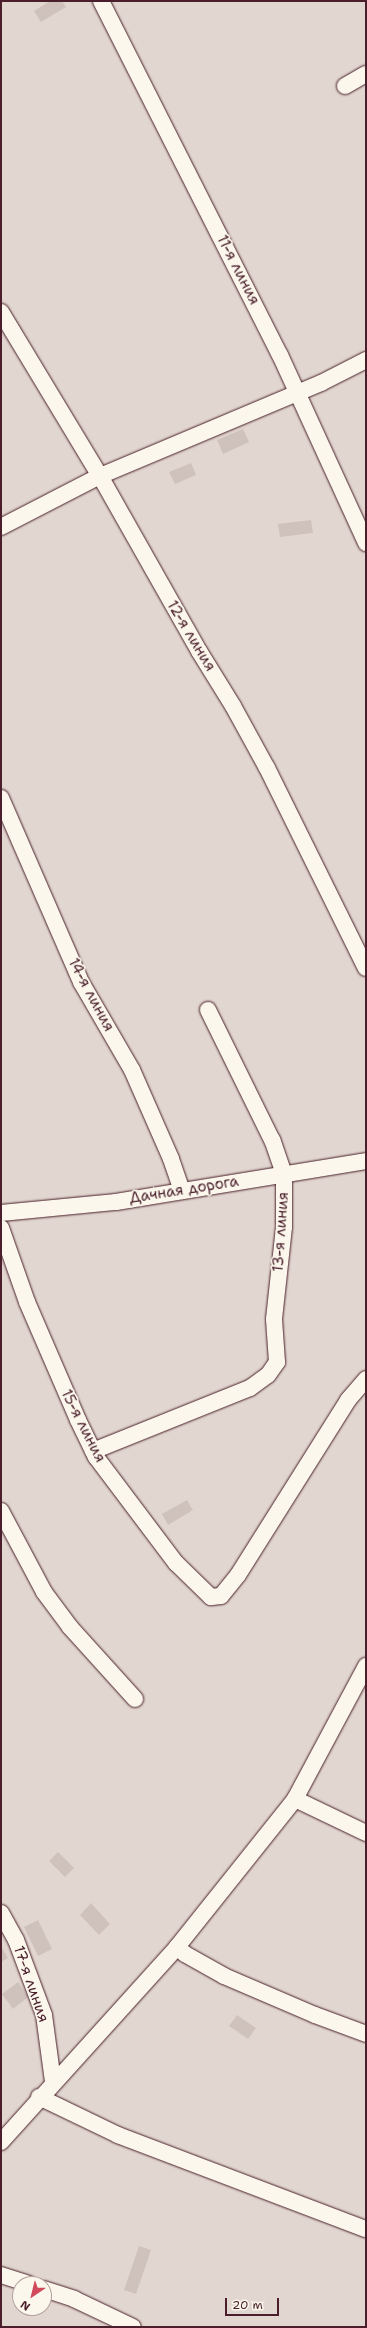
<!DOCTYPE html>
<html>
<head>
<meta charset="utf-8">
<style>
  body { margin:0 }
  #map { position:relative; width:367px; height:2328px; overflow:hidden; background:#fbf7ec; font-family:"Shantell Sans",sans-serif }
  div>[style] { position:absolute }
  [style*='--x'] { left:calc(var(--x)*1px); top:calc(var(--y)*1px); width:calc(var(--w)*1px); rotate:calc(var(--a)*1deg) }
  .green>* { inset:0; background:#e2d7d0 }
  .building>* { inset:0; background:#cfc2bc }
  .roads { filter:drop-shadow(0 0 1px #4a1f2b) drop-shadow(0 0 1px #4a1f2b) }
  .street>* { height:16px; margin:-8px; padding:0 8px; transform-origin:8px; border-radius:8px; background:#fbf7ec }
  span { translate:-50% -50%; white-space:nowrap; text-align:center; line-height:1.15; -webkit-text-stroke:3.5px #fbf7ec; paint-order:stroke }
  .street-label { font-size:15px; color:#4a1f2b }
  .frame { position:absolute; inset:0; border:2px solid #4a1f2b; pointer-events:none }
  .north { position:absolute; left:12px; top:2276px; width:40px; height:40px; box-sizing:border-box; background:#fbf7ec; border:1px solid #b4a19f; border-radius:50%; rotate:215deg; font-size:11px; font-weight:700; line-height:16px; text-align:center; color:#4a1f2b }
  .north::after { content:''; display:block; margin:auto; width:14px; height:18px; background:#d1495b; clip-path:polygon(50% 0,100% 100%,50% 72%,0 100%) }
  .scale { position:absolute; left:225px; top:2298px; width:54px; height:18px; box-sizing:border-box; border:2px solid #4a1f2b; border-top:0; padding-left:5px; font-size:12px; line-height:14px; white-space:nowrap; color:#4a1f2b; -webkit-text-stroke:3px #fbf7ec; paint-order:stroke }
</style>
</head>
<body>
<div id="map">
  <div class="green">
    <i style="clip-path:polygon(evenodd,1px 1px,366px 1px,366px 2327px,1px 2327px,1px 1px,20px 2284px,44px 2284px,44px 2308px,20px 2308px,20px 2284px)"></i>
  </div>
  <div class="building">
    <i style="clip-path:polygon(50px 1px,62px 1px,66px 7px,41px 22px,34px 11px)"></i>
    <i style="clip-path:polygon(243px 429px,249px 442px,223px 454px,217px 440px)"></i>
    <i style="clip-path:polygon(191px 463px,196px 475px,175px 484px,169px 472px)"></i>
    <i style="clip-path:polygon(311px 520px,313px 533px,280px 537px,278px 524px)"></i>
    <i style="clip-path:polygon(187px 1500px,193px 1510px,168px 1525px,162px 1514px)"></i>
    <i style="clip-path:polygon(58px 1852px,74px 1868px,65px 1877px,49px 1861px)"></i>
    <i style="clip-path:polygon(91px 1903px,110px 1924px,99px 1935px,80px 1915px)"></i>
    <i style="clip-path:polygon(38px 1920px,52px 1949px,38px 1956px,24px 1927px)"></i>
    <i style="clip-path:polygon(1px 1946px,8px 1958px,1px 1962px)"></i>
    <i style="clip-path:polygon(18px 1982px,28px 1997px,13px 2009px,2px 1994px)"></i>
    <i style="clip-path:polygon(237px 2015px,256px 2028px,248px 2039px,229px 2026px)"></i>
    <i style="clip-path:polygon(139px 2246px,151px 2250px,136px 2294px,124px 2290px)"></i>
  </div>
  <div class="roads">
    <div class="street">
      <i style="--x:101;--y:1;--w:397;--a:63.2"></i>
      <i style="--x:280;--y:355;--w:207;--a:65.4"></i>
      <i style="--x:345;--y:86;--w:24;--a:-30"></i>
      <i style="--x:1;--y:312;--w:192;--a:58.9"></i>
      <i style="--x:100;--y:476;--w:201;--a:60.5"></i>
      <i style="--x:199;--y:651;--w:65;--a:58.3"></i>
      <i style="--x:233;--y:706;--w:71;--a:61.3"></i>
      <i style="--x:267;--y:768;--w:223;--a:63.7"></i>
      <i style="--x:1;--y:527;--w:111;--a:-27.3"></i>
      <i style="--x:100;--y:476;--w:240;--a:-22.8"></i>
      <i style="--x:321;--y:383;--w:51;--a:-27.1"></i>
      <i style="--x:1;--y:798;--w:201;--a:66.5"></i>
      <i style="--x:81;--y:982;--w:102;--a:59.9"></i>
      <i style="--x:132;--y:1070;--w:97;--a:66.3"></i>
      <i style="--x:171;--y:1159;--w:34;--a:71"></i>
      <i style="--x:1;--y:1213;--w:116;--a:-5.5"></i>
      <i style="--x:116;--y:1202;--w:253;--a:-9.3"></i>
      <i style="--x:1;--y:1228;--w:78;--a:70.6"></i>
      <i style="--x:27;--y:1302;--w:129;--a:66.6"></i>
      <i style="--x:78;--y:1420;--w:41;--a:64.1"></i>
      <i style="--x:96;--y:1457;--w:133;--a:53"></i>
      <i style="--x:176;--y:1563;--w:49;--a:44.2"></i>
      <i style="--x:211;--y:1597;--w:10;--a:-6"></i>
      <i style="--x:221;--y:1596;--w:27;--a:-51"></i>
      <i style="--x:238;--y:1575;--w:207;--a:-57.8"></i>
      <i style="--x:348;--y:1400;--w:28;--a:-49"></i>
      <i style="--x:93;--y:1451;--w:169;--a:-21.9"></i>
      <i style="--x:250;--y:1388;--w:22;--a:-36"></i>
      <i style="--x:268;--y:1375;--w:16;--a:-55"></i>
      <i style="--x:277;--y:1362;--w:43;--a:-94"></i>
      <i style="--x:274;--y:1319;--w:93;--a:-83.8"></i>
      <i style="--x:284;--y:1227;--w:53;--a:-90"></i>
      <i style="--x:284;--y:1174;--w:36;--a:-109"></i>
      <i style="--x:272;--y:1140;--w:145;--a:-116.2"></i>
      <i style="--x:1;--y:1511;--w:92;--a:62"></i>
      <i style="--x:44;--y:1592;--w:44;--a:53.4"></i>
      <i style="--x:70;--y:1627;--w:97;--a:47.9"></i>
      <i style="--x:295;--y:1799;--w:79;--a:25.6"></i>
      <i style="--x:1;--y:1913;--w:31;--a:61"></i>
      <i style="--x:16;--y:1940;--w:80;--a:69.5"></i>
      <i style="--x:44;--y:2015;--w:68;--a:82.3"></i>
      <i style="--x:177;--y:1947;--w:11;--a:41"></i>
      <i style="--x:185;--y:1954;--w:45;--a:29.4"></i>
      <i style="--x:224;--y:1976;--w:99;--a:23.2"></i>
      <i style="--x:315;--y:2015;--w:54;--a:20.4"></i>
      <i style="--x:39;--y:2097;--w:88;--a:25.7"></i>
      <i style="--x:118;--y:2135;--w:265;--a:20.8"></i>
      <i style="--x:1;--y:2142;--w:263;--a:-47.9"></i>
      <i style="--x:177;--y:1947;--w:189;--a:-51.4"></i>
      <i style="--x:295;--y:1799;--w:151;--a:-61.9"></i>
      <i style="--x:1;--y:2275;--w:29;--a:18"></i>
      <i style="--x:44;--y:2289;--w:32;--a:18"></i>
      <i style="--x:74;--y:2299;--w:65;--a:25.4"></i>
    </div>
  </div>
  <div class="street-label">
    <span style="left:238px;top:270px;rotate:63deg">11-я линия</span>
    <span style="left:191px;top:636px;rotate:59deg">12-я линия</span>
    <span style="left:91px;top:995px;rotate:62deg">14-я линия</span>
    <span style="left:184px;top:1190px;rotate:-9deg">Дачная дорога</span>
    <span style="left:281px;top:1232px;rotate:-86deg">13-я линия</span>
    <span style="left:83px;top:1426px;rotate:63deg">15-я линия</span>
    <span style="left:31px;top:1984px;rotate:71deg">17-я линия</span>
  </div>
  <div class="frame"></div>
  <div class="north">N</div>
  <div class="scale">20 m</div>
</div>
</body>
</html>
